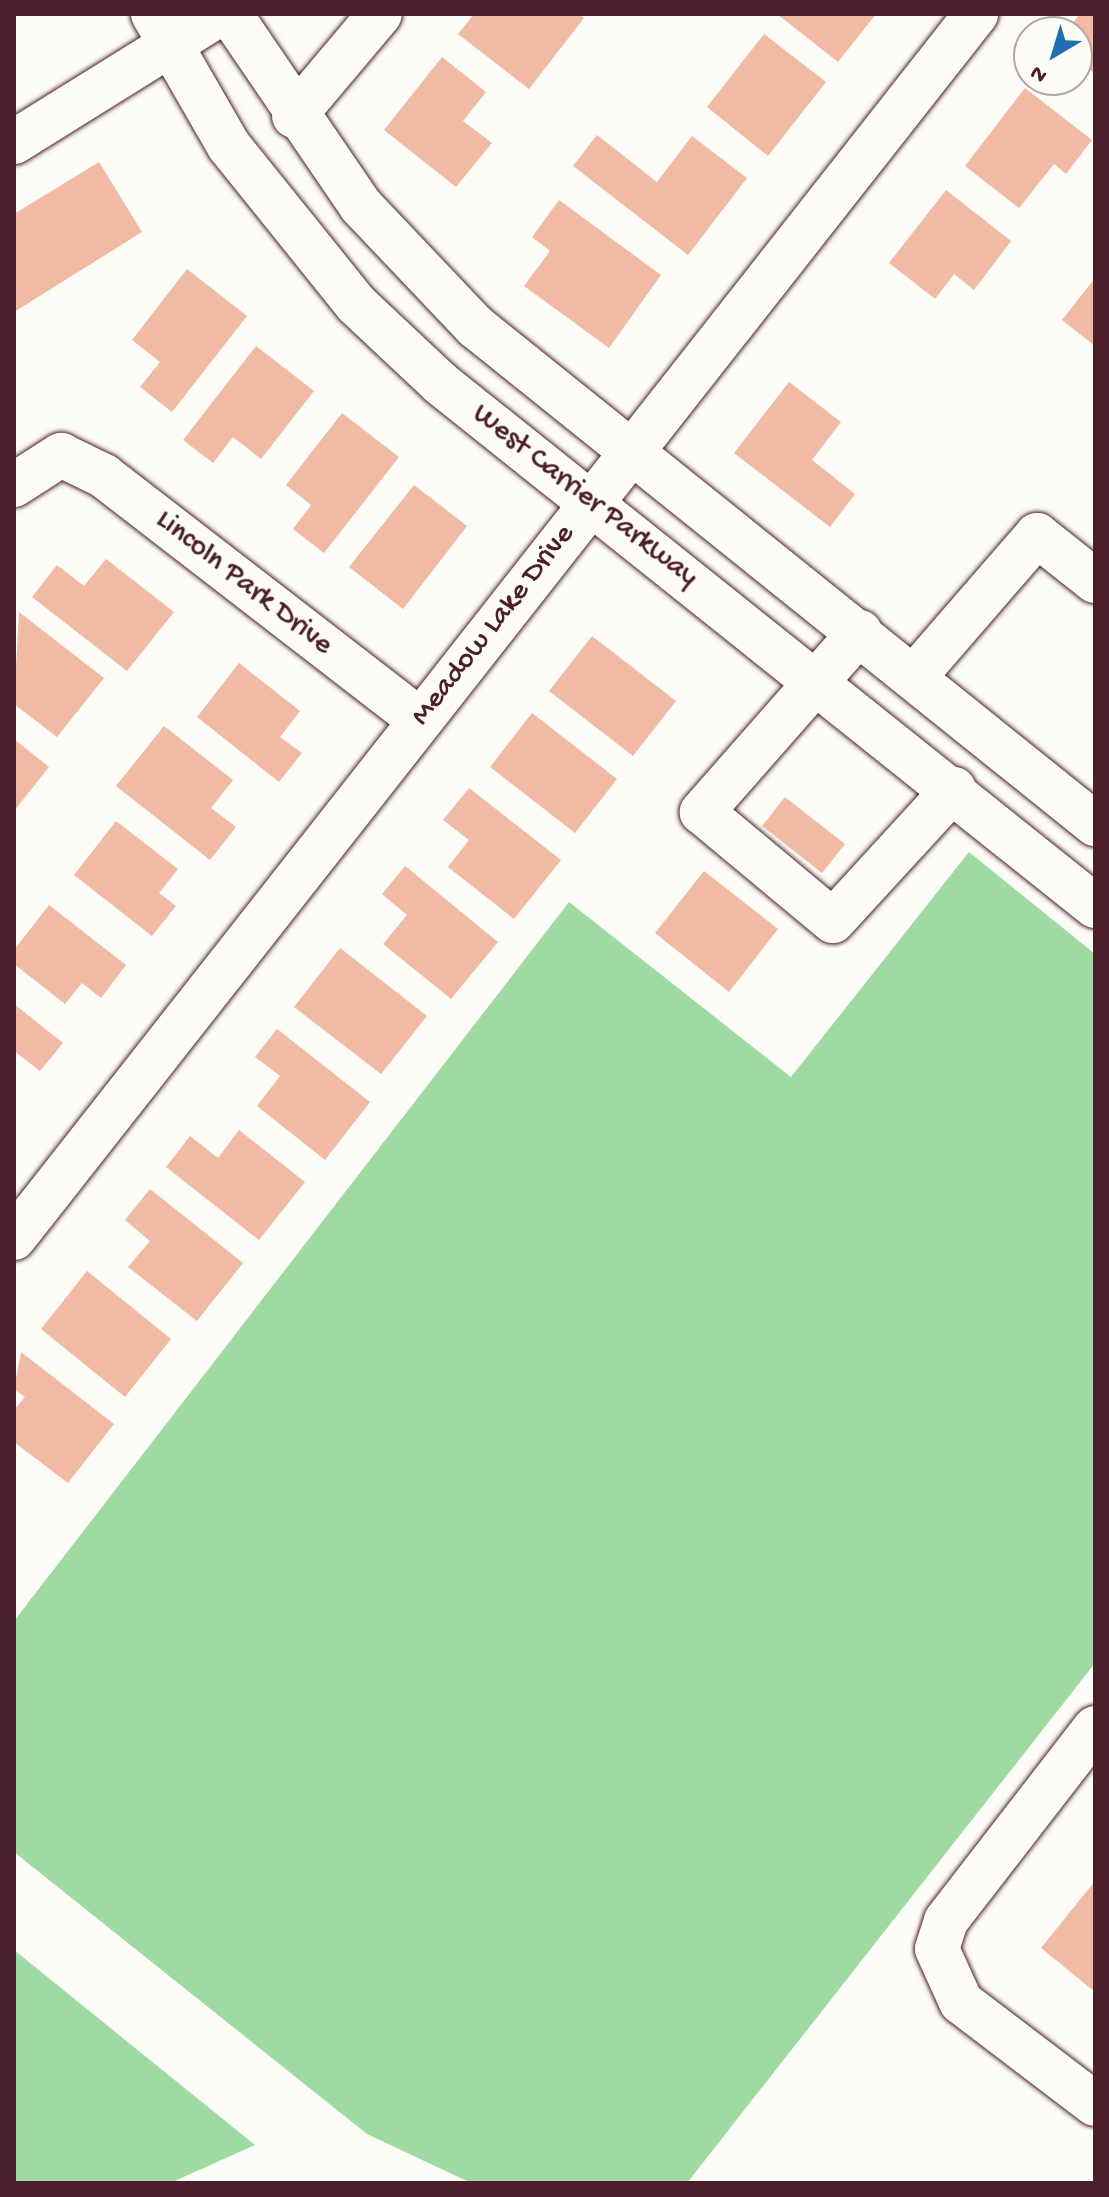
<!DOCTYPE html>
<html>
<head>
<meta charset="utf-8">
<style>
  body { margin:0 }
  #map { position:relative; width:1109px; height:2197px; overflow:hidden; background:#fdfcf7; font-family:"Gochi Hand",sans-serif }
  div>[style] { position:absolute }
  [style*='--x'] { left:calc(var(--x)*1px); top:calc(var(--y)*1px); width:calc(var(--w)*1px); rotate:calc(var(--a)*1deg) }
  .green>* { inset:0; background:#9edaa2 }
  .building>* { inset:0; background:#f1baa5 }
  .roads { filter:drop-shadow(0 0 2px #4a1f2b) drop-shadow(0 0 2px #4a1f2b) }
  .minor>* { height:44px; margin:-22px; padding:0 22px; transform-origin:22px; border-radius:22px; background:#fdfcf7 }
  .major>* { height:44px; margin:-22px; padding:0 22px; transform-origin:22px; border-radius:22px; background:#fdfcf7 }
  span { translate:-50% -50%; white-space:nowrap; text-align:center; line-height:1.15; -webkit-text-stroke:7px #fdfcf7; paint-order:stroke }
  .street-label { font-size:30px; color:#4a1f2b }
  .frame { position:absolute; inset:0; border:16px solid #4a1f2b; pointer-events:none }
  .north { position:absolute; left:1013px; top:16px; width:80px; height:80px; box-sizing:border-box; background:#fdfcf7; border:2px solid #b5a4a5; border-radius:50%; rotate:218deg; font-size:22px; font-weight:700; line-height:32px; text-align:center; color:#4a1f2b }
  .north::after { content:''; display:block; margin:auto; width:28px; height:36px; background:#1f6fb2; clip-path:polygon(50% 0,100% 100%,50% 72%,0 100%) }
</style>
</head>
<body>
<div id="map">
  <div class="green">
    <i style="clip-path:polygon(969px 852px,1095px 954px,1095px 1663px,687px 2183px,471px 2183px,367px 2134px,14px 1852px,14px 1621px,569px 902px,791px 1077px)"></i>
    <i style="clip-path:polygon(14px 1950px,255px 2145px,170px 2183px,14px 2183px)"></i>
  </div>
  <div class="building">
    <i style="clip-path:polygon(474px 14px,579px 14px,584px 18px,529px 89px,458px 34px)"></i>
    <i style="clip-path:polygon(777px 14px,876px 14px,838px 62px)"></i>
    <i style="clip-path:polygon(1080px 14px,1095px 14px,1095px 74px,1077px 60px,1077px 32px,1065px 32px)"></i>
    <i style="clip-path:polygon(764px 34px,826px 82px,768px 156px,707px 107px)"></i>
    <i style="clip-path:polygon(442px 57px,486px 92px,463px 121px,492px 143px,456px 187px,384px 130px)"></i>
    <i style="clip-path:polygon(1025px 88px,1092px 140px,1066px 174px,1054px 164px,1019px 208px,965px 166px)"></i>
    <i style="clip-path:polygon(597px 135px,657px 182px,692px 136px,747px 178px,688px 255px,573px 166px)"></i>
    <i style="clip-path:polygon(99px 162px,142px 232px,14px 312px,14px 214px)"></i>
    <i style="clip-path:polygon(946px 190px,1011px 241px,974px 290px,954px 274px,935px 299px,889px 263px)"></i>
    <i style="clip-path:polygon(559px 200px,661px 275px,609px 348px,524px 286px,550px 251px,532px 237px)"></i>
    <i style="clip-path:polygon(187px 269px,247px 316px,172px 412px,140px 387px,160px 362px,132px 340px)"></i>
    <i style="clip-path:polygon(1095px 278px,1095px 346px,1062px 320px)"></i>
    <i style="clip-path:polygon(256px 346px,314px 391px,261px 459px,233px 437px,213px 463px,183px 440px)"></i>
    <i style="clip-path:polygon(789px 382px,841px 422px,812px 460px,855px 494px,830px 527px,734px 453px)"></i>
    <i style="clip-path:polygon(342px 413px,399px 457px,324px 553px,293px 529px,311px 505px,286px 485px)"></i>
    <i style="clip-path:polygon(414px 485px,467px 526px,403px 609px,349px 567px)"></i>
    <i style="clip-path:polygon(106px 559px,174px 612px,127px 671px,32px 597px,57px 565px,84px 586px)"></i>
    <i style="clip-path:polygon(19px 612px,104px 678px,57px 737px,14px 704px)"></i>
    <i style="clip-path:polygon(592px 636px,676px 701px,633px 756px,549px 691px)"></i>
    <i style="clip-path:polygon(239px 663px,300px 711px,280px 737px,302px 753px,279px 782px,197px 717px)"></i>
    <i style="clip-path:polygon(532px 713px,617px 779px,575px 833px,490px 767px)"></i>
    <i style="clip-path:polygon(164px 726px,233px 780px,211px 808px,236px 827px,210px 860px,116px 786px)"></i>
    <i style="clip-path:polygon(14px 739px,49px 767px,14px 811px)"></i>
    <i style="clip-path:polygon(469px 788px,561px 860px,514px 919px,448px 867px,469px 840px,443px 820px)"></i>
    <i style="clip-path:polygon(785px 797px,845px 844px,822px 873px,762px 826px)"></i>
    <i style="clip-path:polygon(116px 821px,178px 869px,159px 893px,176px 906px,152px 936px,74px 875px)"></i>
    <i style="clip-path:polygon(405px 866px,498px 942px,451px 999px,383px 944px,407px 915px,382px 894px)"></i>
    <i style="clip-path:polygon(704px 871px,778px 929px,729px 992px,655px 933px)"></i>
    <i style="clip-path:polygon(49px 905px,126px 965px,101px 998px,82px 983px,65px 1004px,14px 964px,14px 950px)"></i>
    <i style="clip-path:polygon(340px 948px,427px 1016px,381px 1074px,294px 1007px)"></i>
    <i style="clip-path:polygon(14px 1004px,63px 1043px,40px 1071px,14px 1051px)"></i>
    <i style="clip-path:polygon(277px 1029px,370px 1102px,325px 1160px,257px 1106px,280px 1076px,255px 1057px)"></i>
    <i style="clip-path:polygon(239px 1130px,305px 1182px,259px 1240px,166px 1167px,190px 1136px,218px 1158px)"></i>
    <i style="clip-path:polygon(150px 1189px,243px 1263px,197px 1321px,128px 1267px,150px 1241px,125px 1220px)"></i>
    <i style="clip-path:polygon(87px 1271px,171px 1339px,125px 1397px,41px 1329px)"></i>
    <i style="clip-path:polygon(21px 1352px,114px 1424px,68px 1483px,14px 1442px,14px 1410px,25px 1397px,14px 1389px)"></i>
    <i style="clip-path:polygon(1095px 1881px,1095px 1992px,1041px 1948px)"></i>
  </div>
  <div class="roads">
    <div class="minor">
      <i style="--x:294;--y:116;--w:133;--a:-49.9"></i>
      <i style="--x:14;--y:142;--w:243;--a:-31.9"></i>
      <i style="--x:14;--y:485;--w:56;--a:-32.6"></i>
      <i style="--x:61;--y:455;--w:48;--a:26"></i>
      <i style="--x:104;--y:476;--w:399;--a:37.7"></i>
      <i style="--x:860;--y:632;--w:240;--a:131.3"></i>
      <i style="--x:702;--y:812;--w:170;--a:39.8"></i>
      <i style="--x:833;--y:921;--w:179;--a:-47.5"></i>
      <i style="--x:914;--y:677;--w:188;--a:-49.1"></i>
      <i style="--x:1037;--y:535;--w:74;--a:38.4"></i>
      <i style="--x:14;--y:1238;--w:1557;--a:-51.83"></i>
      <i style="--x:1095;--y:1728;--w:244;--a:127.7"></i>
      <i style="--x:946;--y:1921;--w:29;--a:108"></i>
      <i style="--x:937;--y:1949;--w:58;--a:65.6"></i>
      <i style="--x:961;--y:2002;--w:168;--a:37.3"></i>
    </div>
    <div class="major">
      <i style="--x:153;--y:14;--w:152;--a:60.1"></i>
      <i style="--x:229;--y:146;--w:203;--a:51.2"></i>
      <i style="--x:356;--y:304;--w:115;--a:43.2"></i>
      <i style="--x:440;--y:383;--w:838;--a:38.61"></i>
      <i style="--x:230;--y:14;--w:232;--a:55.7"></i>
      <i style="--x:361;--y:206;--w:167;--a:46.5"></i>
      <i style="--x:476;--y:327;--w:794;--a:38.76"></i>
    </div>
  </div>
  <div class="street-label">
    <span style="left:584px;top:497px;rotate:38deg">West Carrier Parkway</span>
    <span style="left:243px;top:584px;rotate:38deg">Lincoln Park Drive</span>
    <span style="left:494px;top:626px;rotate:-52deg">Meadow Lake Drive</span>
  </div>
  <div class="frame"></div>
  <div class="north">N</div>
</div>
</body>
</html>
